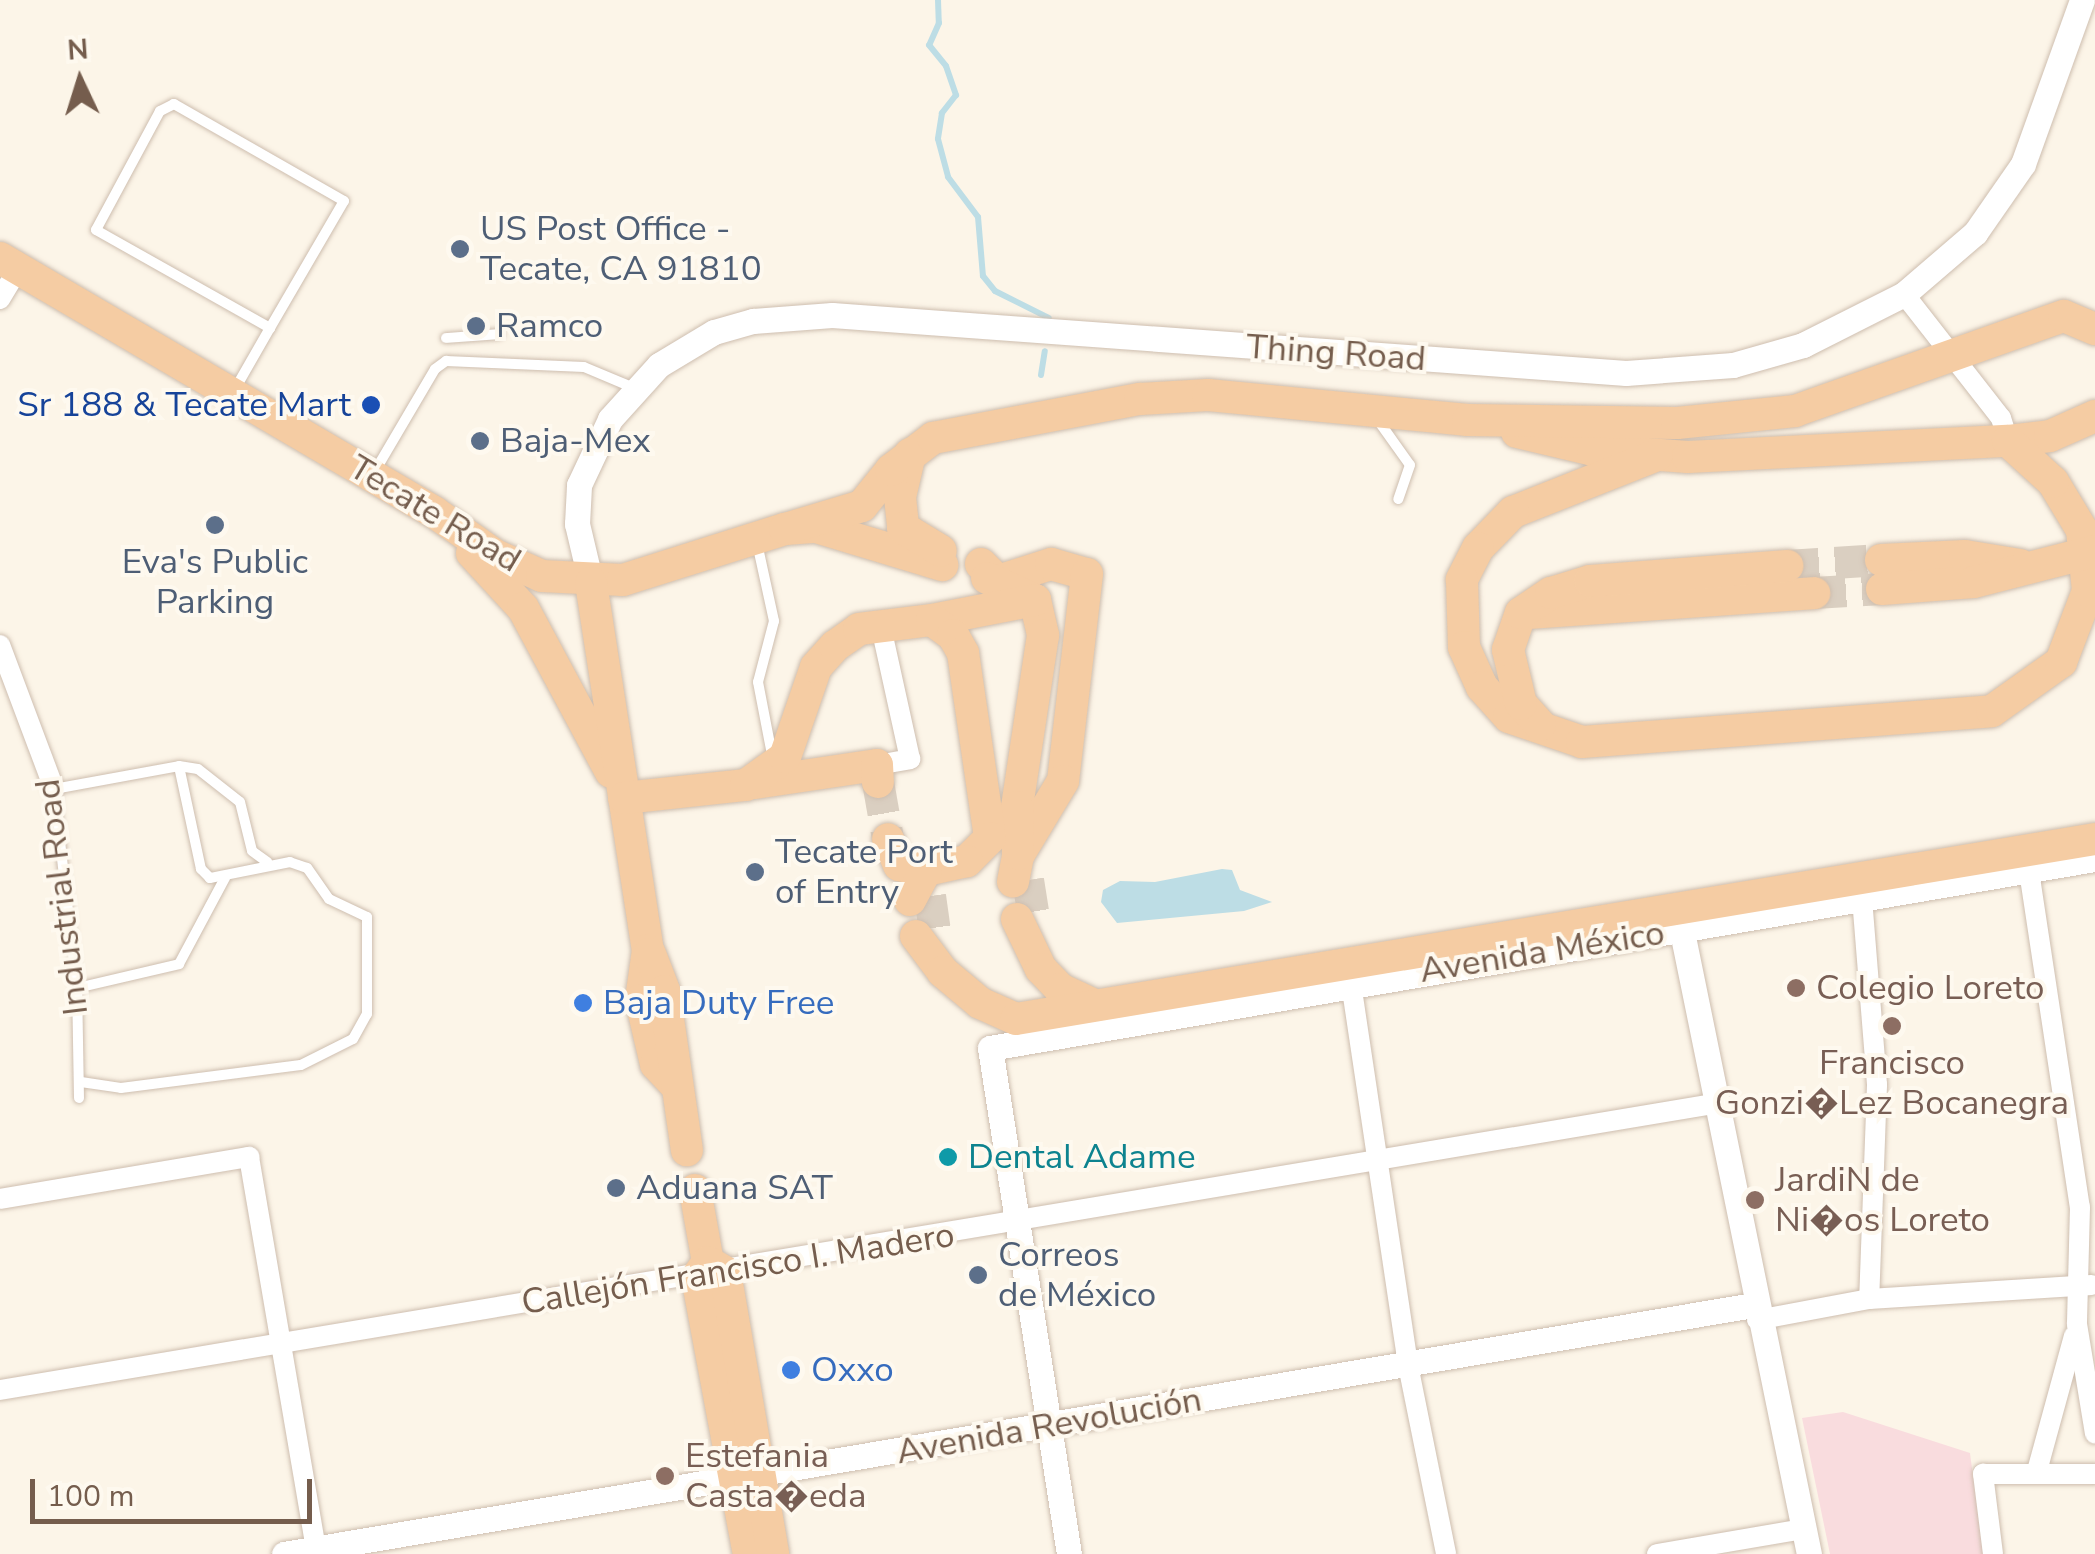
<!DOCTYPE html>
<html>
<head>
<meta charset="utf-8">
<style>
  body { margin:0 }
  #map { position:relative; width:2095px; height:1554px; overflow:hidden; background:#fcf5e8; font-family:"Nunito Sans",sans-serif }
  div>[style] { position:absolute }
  [style*='--x'] { left:calc(var(--x)*1px); top:calc(var(--y)*1px); width:calc(var(--w)*1px); rotate:calc(var(--a)*1deg) }
  .medical>* { inset:0; background:#f9dcde }
  .water>* { inset:0; background:#bddde5 }
  .stream>* { height:6px; margin:-3px; padding:0 3px; transform-origin:3px; border-radius:3px; background:#bddde5 }
  .trunk-tunnel>* { height:32px; margin-top:-16px; transform-origin:0; background:repeating-linear-gradient(90deg,#dacfc1 0 32px,transparent 0 48px) }
  .roads { filter:drop-shadow(0 0 2px #cebeaf) drop-shadow(0 0 2px #cebeaf) }
  .service>* { height:10px; margin:-5px; padding:0 5px; transform-origin:5px; border-radius:5px; background:#fff }
  .minor>* { height:20px; margin:-10px; padding:0 10px; transform-origin:10px; border-radius:10px; background:#fff }
  .tertiary>* { height:25px; margin:-12.5px; padding:0 12.5px; transform-origin:12.5px; border-radius:12.5px; background:#fff }
  .trunk>* { height:32px; margin:-16px; padding:0 16px; transform-origin:16px; border-radius:16px; background:#f5cca3 }
  .dots>* { width:28px; height:28px; translate:-50% -50%; box-sizing:border-box; border:5px solid #fef9ef; border-radius:50% }
  span { translate:-50% -50%; white-space:nowrap; text-align:center; line-height:1.15; -webkit-text-stroke:8px #fef9ef; paint-order:stroke }
  .service-label { font-size:35px; color:#4e5e75 }
  .left { translate:0 -50%; text-align:left }
  .street-label { font-size:35px; color:#755d4d }
  .transit-label { font-size:35px; color:#164399 }
  .right { translate:-100% -50%; text-align:right }
  .education-label { font-size:35px; color:#785e54 }
  .shop-label { font-size:35px; color:#366cbe }
  .culture-label { font-size:35px; color:#0d838f }
  .north { position:absolute; left:30px; top:30px; width:100px; height:100px; -webkit-text-stroke:8px #fef9ef; paint-order:stroke; rotate:356deg; font-size:28px; font-weight:700; line-height:40px; text-align:center; color:#755d4d }
  .north::after { content:''; display:block; margin:auto; width:35px; height:45px; background:#755d4d; clip-path:polygon(50% 0,100% 100%,50% 72%,0 100%) }
  .scale { position:absolute; left:30px; top:1479px; width:282px; height:45px; box-sizing:border-box; border:5px solid #755d4d; border-top:0; padding-left:12px; font-size:30px; line-height:35px; white-space:nowrap; color:#755d4d; -webkit-text-stroke:8px #fef9ef; paint-order:stroke }
</style>
</head>
<body>
<div id="map">
  <div class="medical">
    <i style="clip-path:polygon(1843px 1412px,1970px 1453px,1983px 1554px,1830px 1554px,1802px 1418px)"></i>
  </div>
  <div class="water">
    <i style="clip-path:polygon(1222px 869px,1232px 870px,1240px 890px,1272px 902px,1244px 911px,1117px 923px,1101px 902px,1103px 890px,1120px 881px,1155px 882px)"></i>
  </div>
  <div class="stream">
    <i style="--x:938;--y:0;--w:23;--a:88"></i>
    <i style="--x:939;--y:23;--w:24;--a:114"></i>
    <i style="--x:929;--y:45;--w:27;--a:51"></i>
    <i style="--x:946;--y:66;--w:31;--a:71"></i>
    <i style="--x:956;--y:95;--w:23;--a:128"></i>
    <i style="--x:942;--y:113;--w:26;--a:99"></i>
    <i style="--x:938;--y:139;--w:39;--a:75"></i>
    <i style="--x:948;--y:177;--w:50;--a:53.1"></i>
    <i style="--x:978;--y:217;--w:59;--a:85.2"></i>
    <i style="--x:983;--y:276;--w:19;--a:51"></i>
    <i style="--x:995;--y:291;--w:60;--a:26.6"></i>
    <i style="--x:1041;--y:375;--w:24;--a:-81"></i>
  </div>
  <div class="trunk-tunnel">
    <i style="--x:1787;--y:566;--w:94;--a:-3.7"></i>
    <i style="--x:1814;--y:593;--w:68;--a:-3.4"></i>
    <i style="--x:878;--y:782;--w:58;--a:80"></i>
    <i style="--x:1028;--y:880;--w:36;--a:81"></i>
    <i style="--x:930;--y:896;--w:37;--a:82"></i>
  </div>
  <div class="roads">
    <div class="service">
      <i style="--x:446;--y:338;--w:53;--a:-4.3"></i>
      <i style="--x:235;--y:389;--w:70;--a:-60.2"></i>
      <i style="--x:270;--y:328;--w:147;--a:-59.8"></i>
      <i style="--x:344;--y:201;--w:196;--a:-150.3"></i>
      <i style="--x:174;--y:104;--w:16;--a:153"></i>
      <i style="--x:160;--y:111;--w:135;--a:118.3"></i>
      <i style="--x:96;--y:230;--w:200;--a:29.4"></i>
      <i style="--x:1375;--y:416;--w:60;--a:54.5"></i>
      <i style="--x:1410;--y:465;--w:36;--a:109"></i>
      <i style="--x:375;--y:471;--w:118;--a:-59.5"></i>
      <i style="--x:435;--y:369;--w:14;--a:-36"></i>
      <i style="--x:446;--y:361;--w:138;--a:2.5"></i>
      <i style="--x:584;--y:367;--w:54;--a:22.8"></i>
      <i style="--x:757;--y:543;--w:80;--a:77.7"></i>
      <i style="--x:774;--y:621;--w:63;--a:104.7"></i>
      <i style="--x:758;--y:682;--w:79;--a:79.1"></i>
      <i style="--x:77;--y:988;--w:105;--a:-13.2"></i>
      <i style="--x:179;--y:964;--w:98;--a:-61.9"></i>
      <i style="--x:81;--y:1082;--w:40;--a:8.5"></i>
      <i style="--x:121;--y:1088;--w:181;--a:-7.3"></i>
      <i style="--x:301;--y:1065;--w:58;--a:-26.6"></i>
      <i style="--x:353;--y:1039;--w:29;--a:-61"></i>
      <i style="--x:367;--y:1014;--w:97;--a:-90"></i>
      <i style="--x:367;--y:917;--w:42;--a:-154.7"></i>
      <i style="--x:329;--y:899;--w:38;--a:-125"></i>
      <i style="--x:307;--y:868;--w:18;--a:-161"></i>
      <i style="--x:290;--y:862;--w:82;--a:168.7"></i>
      <i style="--x:210;--y:878;--w:13;--a:-135"></i>
      <i style="--x:201;--y:869;--w:105;--a:-102.1"></i>
      <i style="--x:79;--y:1098;--w:110;--a:-91"></i>
      <i style="--x:77;--y:988;--w:200;--a:-96.6"></i>
      <i style="--x:54;--y:789;--w:127;--a:-10.4"></i>
      <i style="--x:179;--y:766;--w:19;--a:9"></i>
      <i style="--x:198;--y:769;--w:53;--a:38.2"></i>
      <i style="--x:240;--y:802;--w:50;--a:76.2"></i>
      <i style="--x:252;--y:851;--w:19;--a:36"></i>
    </div>
    <div class="minor">
      <i style="--x:1904;--y:294;--w:157;--a:52"></i>
      <i style="--x:2001;--y:418;--w:24;--a:73"></i>
      <i style="--x:0;--y:299;--w:35;--a:-59"></i>
      <i style="--x:0;--y:645;--w:154;--a:69.4"></i>
      <i style="--x:877;--y:765;--w:34;--a:-10"></i>
      <i style="--x:910;--y:759;--w:135;--a:-102.4"></i>
      <i style="--x:2029;--y:871;--w:340;--a:81.4"></i>
      <i style="--x:2080;--y:1207;--w:117;--a:91.5"></i>
      <i style="--x:2077;--y:1324;--w:111;--a:80.7"></i>
      <i style="--x:1862;--y:898;--w:188;--a:85.4"></i>
      <i style="--x:1877;--y:1085;--w:214;--a:92.1"></i>
      <i style="--x:1351;--y:983;--w:386;--a:81.5"></i>
      <i style="--x:1408;--y:1365;--w:193;--a:78.6"></i>
      <i style="--x:0;--y:1199;--w:253;--a:-9.6"></i>
      <i style="--x:249;--y:1157;--w:403;--a:80.3"></i>
      <i style="--x:1757;--y:1320;--w:114;--a:-10.6"></i>
      <i style="--x:1869;--y:1299;--w:223;--a:-3.6"></i>
      <i style="--x:0;--y:1390;--w:1736;--a:-9.48"></i>
      <i style="--x:2037;--y:1471;--w:140;--a:-74.7"></i>
      <i style="--x:1657;--y:1554;--w:149;--a:-9.7"></i>
      <i style="--x:1993;--y:1554;--w:81;--a:-97.1"></i>
      <i style="--x:1983;--y:1474;--w:112;--a:0"></i>
    </div>
    <div class="tertiary">
      <i style="--x:591;--y:583;--w:61;--a:-103.3"></i>
      <i style="--x:577;--y:524;--w:39;--a:-87"></i>
      <i style="--x:579;--y:485;--w:73;--a:-64.8"></i>
      <i style="--x:610;--y:419;--w:73;--a:-47.8"></i>
      <i style="--x:659;--y:365;--w:64;--a:-31"></i>
      <i style="--x:714;--y:332;--w:41;--a:-15.8"></i>
      <i style="--x:753;--y:321;--w:79;--a:-4.3"></i>
      <i style="--x:832;--y:315;--w:796;--a:4.18"></i>
      <i style="--x:1626;--y:373;--w:107;--a:-4.3"></i>
      <i style="--x:1733;--y:365;--w:73;--a:-15.9"></i>
      <i style="--x:1803;--y:345;--w:113;--a:-26.8"></i>
      <i style="--x:1904;--y:294;--w:94;--a:-40.7"></i>
      <i style="--x:1975;--y:233;--w:84;--a:-55.2"></i>
      <i style="--x:2023;--y:164;--w:174;--a:-70.2"></i>
      <i style="--x:1678;--y:912;--w:655;--a:78.47"></i>
      <i style="--x:284;--y:1554;--w:1490;--a:-9.62"></i>
      <i style="--x:1069;--y:1554;--w:512;--a:-98.87"></i>
      <i style="--x:990;--y:1048;--w:1121;--a:-9.71"></i>
    </div>
    <div class="trunk">
      <i style="--x:0;--y:258;--w:503;--a:30.34"></i>
      <i style="--x:434;--y:512;--w:75;--a:35.2"></i>
      <i style="--x:495;--y:555;--w:51;--a:24.1"></i>
      <i style="--x:542;--y:576;--w:81;--a:2.8"></i>
      <i style="--x:623;--y:580;--w:170;--a:-17.5"></i>
      <i style="--x:785;--y:529;--w:31;--a:-4"></i>
      <i style="--x:816;--y:527;--w:132;--a:16.8"></i>
      <i style="--x:1517;--y:432;--w:78;--a:13.3"></i>
      <i style="--x:1593;--y:450;--w:95;--a:4.2"></i>
      <i style="--x:1688;--y:457;--w:320;--a:-2.9"></i>
      <i style="--x:2008;--y:441;--w:42;--a:-6.8"></i>
      <i style="--x:2050;--y:436;--w:49;--a:-24"></i>
      <i style="--x:910;--y:454;--w:44;--a:103.1"></i>
      <i style="--x:900;--y:497;--w:31;--a:84"></i>
      <i style="--x:903;--y:528;--w:44;--a:31.2"></i>
      <i style="--x:1657;--y:455;--w:155;--a:158.4"></i>
      <i style="--x:1513;--y:512;--w:50;--a:134.2"></i>
      <i style="--x:1478;--y:548;--w:36;--a:117"></i>
      <i style="--x:1462;--y:580;--w:67;--a:88.3"></i>
      <i style="--x:1464;--y:647;--w:44;--a:65.8"></i>
      <i style="--x:1482;--y:687;--w:40;--a:48"></i>
      <i style="--x:1509;--y:717;--w:77;--a:18.9"></i>
      <i style="--x:1582;--y:742;--w:411;--a:-4.3"></i>
      <i style="--x:1992;--y:711;--w:85;--a:-35.4"></i>
      <i style="--x:2061;--y:662;--w:76;--a:-69.2"></i>
      <i style="--x:2088;--y:591;--w:61;--a:-95.6"></i>
      <i style="--x:2082;--y:530;--w:56;--a:-121.1"></i>
      <i style="--x:2053;--y:482;--w:61;--a:-137.7"></i>
      <i style="--x:785;--y:529;--w:80;--a:-16.6"></i>
      <i style="--x:862;--y:506;--w:46;--a:-51.1"></i>
      <i style="--x:891;--y:470;--w:53;--a:-37.3"></i>
      <i style="--x:933;--y:438;--w:211;--a:-10.7"></i>
      <i style="--x:1140;--y:399;--w:68;--a:-3.4"></i>
      <i style="--x:1208;--y:395;--w:261;--a:5.5"></i>
      <i style="--x:1468;--y:420;--w:209;--a:0.8"></i>
      <i style="--x:1677;--y:423;--w:119;--a:-5.8"></i>
      <i style="--x:1795;--y:411;--w:285;--a:-19.5"></i>
      <i style="--x:2064;--y:316;--w:34;--a:23"></i>
      <i style="--x:472;--y:553;--w:75;--a:47.2"></i>
      <i style="--x:523;--y:608;--w:186;--a:61.8"></i>
      <i style="--x:1881;--y:560;--w:84;--a:-2.7"></i>
      <i style="--x:1965;--y:556;--w:56;--a:9.3"></i>
      <i style="--x:981;--y:564;--w:24;--a:45"></i>
      <i style="--x:998;--y:581;--w:56;--a:-17.8"></i>
      <i style="--x:1051;--y:564;--w:37;--a:16"></i>
      <i style="--x:1087;--y:574;--w:208;--a:96.6"></i>
      <i style="--x:1063;--y:781;--w:87;--a:121"></i>
      <i style="--x:1018;--y:856;--w:26;--a:101"></i>
      <i style="--x:987;--y:578;--w:53;--a:24.6"></i>
      <i style="--x:1035;--y:600;--w:36;--a:77"></i>
      <i style="--x:1043;--y:635;--w:174;--a:98.6"></i>
      <i style="--x:1017;--y:807;--w:47;--a:88.8"></i>
      <i style="--x:591;--y:583;--w:371;--a:81.2"></i>
      <i style="--x:648;--y:950;--w:50;--a:98"></i>
      <i style="--x:641;--y:1000;--w:66;--a:76.8"></i>
      <i style="--x:656;--y:1064;--w:25;--a:47"></i>
      <i style="--x:1882;--y:589;--w:92;--a:-4.4"></i>
      <i style="--x:1974;--y:582;--w:125;--a:-14.4"></i>
      <i style="--x:1530;--y:613;--w:285;--a:-4"></i>
      <i style="--x:932;--y:620;--w:105;--a:-11"></i>
      <i style="--x:1540;--y:725;--w:28;--a:-132"></i>
      <i style="--x:1521;--y:704;--w:56;--a:-103.5"></i>
      <i style="--x:1508;--y:650;--w:39;--a:-71"></i>
      <i style="--x:1521;--y:613;--w:36;--a:-34"></i>
      <i style="--x:1551;--y:593;--w:41;--a:-17.1"></i>
      <i style="--x:1590;--y:581;--w:198;--a:-4.4"></i>
      <i style="--x:755;--y:783;--w:123;--a:-8.4"></i>
      <i style="--x:877;--y:765;--w:17;--a:87"></i>
      <i style="--x:624;--y:798;--w:123;--a:-6.1"></i>
      <i style="--x:746;--y:785;--w:48;--a:-35.7"></i>
      <i style="--x:785;--y:757;--w:95;--a:-71"></i>
      <i style="--x:816;--y:667;--w:28;--a:-48"></i>
      <i style="--x:835;--y:646;--w:29;--a:-35"></i>
      <i style="--x:859;--y:629;--w:74;--a:-7"></i>
      <i style="--x:932;--y:620;--w:26;--a:36"></i>
      <i style="--x:953;--y:635;--w:21;--a:61"></i>
      <i style="--x:963;--y:653;--w:187;--a:81.7"></i>
      <i style="--x:990;--y:838;--w:33;--a:135"></i>
      <i style="--x:967;--y:861;--w:42;--a:167.6"></i>
      <i style="--x:926;--y:870;--w:27;--a:-170"></i>
      <i style="--x:899;--y:865;--w:28;--a:-113"></i>
      <i style="--x:910;--y:900;--w:34;--a:-62"></i>
      <i style="--x:1017;--y:919;--w:55;--a:64.4"></i>
      <i style="--x:1041;--y:969;--w:28;--a:46"></i>
      <i style="--x:1060;--y:989;--w:38;--a:25"></i>
      <i style="--x:916;--y:936;--w:45;--a:53.1"></i>
      <i style="--x:943;--y:972;--w:48;--a:40"></i>
      <i style="--x:980;--y:1003;--w:39;--a:24"></i>
      <i style="--x:1016;--y:1019;--w:1094;--a:-9.47"></i>
      <i style="--x:650;--y:954;--w:40;--a:69"></i>
      <i style="--x:664;--y:991;--w:161;--a:81.8"></i>
      <i style="--x:695;--y:1190;--w:73;--a:79.8"></i>
      <i style="--x:708;--y:1262;--w:19;--a:126"></i>
      <i style="--x:697;--y:1277;--w:282;--a:79.4"></i>
      <i style="--x:708;--y:1262;--w:20;--a:30"></i>
      <i style="--x:725;--y:1272;--w:286;--a:80.3"></i>
    </div>
  </div>
  <div class="dots">
    <i style="left:460px;top:249px;background:#5c6f8a"></i>
    <i style="left:476px;top:326px;background:#5c6f8a"></i>
    <i style="left:371px;top:405px;background:#1a4fb4"></i>
    <i style="left:480px;top:441px;background:#5c6f8a"></i>
    <i style="left:215px;top:525px;background:#5c6f8a"></i>
    <i style="left:755px;top:872px;background:#5c6f8a"></i>
    <i style="left:1796px;top:988px;background:#8d6e63"></i>
    <i style="left:583px;top:1003px;background:#3f7fe0"></i>
    <i style="left:1892px;top:1026px;background:#8d6e63"></i>
    <i style="left:948px;top:1157px;background:#0f9aa8"></i>
    <i style="left:616px;top:1188px;background:#5c6f8a"></i>
    <i style="left:1755px;top:1200px;background:#8d6e63"></i>
    <i style="left:978px;top:1275px;background:#5c6f8a"></i>
    <i style="left:791px;top:1370px;background:#3f7fe0"></i>
    <i style="left:665px;top:1476px;background:#8d6e63"></i>
  </div>
  <div class="service-label">
    <span class="left" style="left:480px;top:249px">US Post Office -<br>Tecate, CA 91810</span>
    <span class="left" style="left:496px;top:326px">Ramco</span>
    <span class="left" style="left:500px;top:441px">Baja-Mex</span>
    <span style="left:215px;top:582px">Eva's Public<br>Parking</span>
    <span class="left" style="left:775px;top:872px">Tecate Port<br>of Entry</span>
    <span class="left" style="left:636px;top:1188px">Aduana SAT</span>
    <span class="left" style="left:998px;top:1275px">Correos<br>de México</span>
  </div>
  <div class="street-label">
    <span style="left:1336px;top:353px;rotate:4deg">Thing Road</span>
    <span style="left:435px;top:514px;rotate:31deg">Tecate Road</span>
    <span style="left:62px;top:897px;rotate:-97deg">Industrial Road</span>
    <span style="left:1542px;top:952px;rotate:-9deg">Avenida México</span>
    <span style="left:738px;top:1269px;rotate:-9deg">Callejón Francisco I. Madero</span>
    <span style="left:1049px;top:1426px;rotate:-10deg">Avenida Revolución</span>
  </div>
  <div class="transit-label">
    <span class="right" style="left:351px;top:405px">Sr 188 &amp; Tecate Mart</span>
  </div>
  <div class="education-label">
    <span class="left" style="left:1816px;top:988px">Colegio Loreto</span>
    <span style="left:1892px;top:1083px">Francisco<br>Gonzi�Lez Bocanegra</span>
    <span class="left" style="left:1775px;top:1200px">JardiN de<br>Ni�os Loreto</span>
    <span class="left" style="left:685px;top:1476px">Estefania<br>Casta�eda</span>
  </div>
  <div class="shop-label">
    <span class="left" style="left:603px;top:1003px">Baja Duty Free</span>
    <span class="left" style="left:811px;top:1370px">Oxxo</span>
  </div>
  <div class="culture-label">
    <span class="left" style="left:968px;top:1157px">Dental Adame</span>
  </div>
  <div class="north">N</div>
  <div class="scale">100 m</div>
</div>
</body>
</html>
